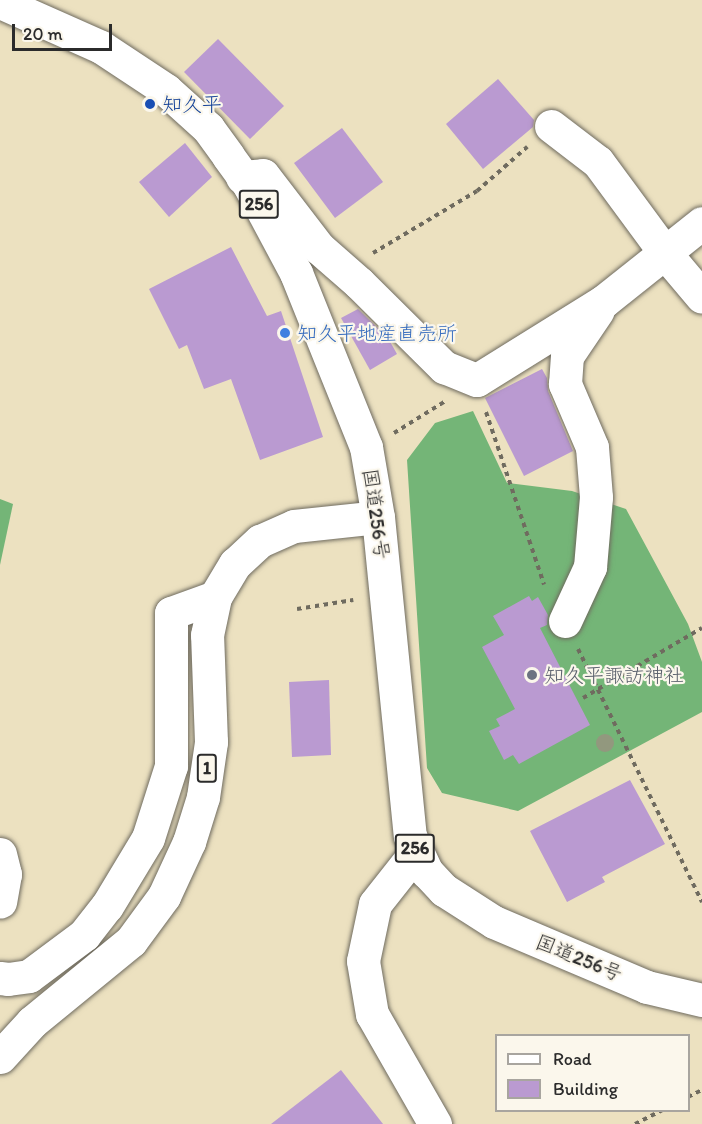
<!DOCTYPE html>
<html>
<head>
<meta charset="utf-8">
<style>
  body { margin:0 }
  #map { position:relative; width:702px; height:1124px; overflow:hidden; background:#ece1c0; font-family:Itim,"Klee One",sans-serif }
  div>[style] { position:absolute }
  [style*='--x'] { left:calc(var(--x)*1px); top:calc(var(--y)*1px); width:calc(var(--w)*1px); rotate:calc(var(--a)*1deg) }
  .forest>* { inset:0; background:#74b577 }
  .building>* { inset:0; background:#ba9ad1 }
  .path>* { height:4px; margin-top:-2px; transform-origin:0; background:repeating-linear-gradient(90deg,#6f6b5f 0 4.5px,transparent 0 9px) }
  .roads { filter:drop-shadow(0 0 2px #6f6b5f) drop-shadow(0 0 2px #6f6b5f) }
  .minor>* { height:33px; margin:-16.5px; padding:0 16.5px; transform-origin:16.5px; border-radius:16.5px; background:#fff }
  .major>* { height:33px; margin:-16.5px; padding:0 16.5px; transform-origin:16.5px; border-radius:16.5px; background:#fff }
  .highway>* { height:33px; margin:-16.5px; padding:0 16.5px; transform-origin:16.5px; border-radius:16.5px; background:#fff }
  .trees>* { width:18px; height:18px; margin:-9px; border-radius:50%; background:#92987e }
  .dots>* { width:16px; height:16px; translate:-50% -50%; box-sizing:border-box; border:3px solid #fbf7ec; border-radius:50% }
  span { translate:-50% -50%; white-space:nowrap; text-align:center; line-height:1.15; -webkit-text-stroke:4.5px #fbf7ec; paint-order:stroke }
  .shield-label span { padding:2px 4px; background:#fbf7ec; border:2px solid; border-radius:4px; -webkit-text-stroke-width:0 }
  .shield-label { font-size:18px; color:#2b2b2b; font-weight:700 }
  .transit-label { font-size:20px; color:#164399 }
  .left { translate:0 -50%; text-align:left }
  .shop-label { font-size:20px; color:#366cbe }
  .street-label { font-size:20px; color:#2b2b2b }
  .worship-label { font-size:20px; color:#5b616d }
  .legend { position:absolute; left:495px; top:1034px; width:195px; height:78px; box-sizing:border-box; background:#fbf7ec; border:2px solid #a8a59f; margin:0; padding:8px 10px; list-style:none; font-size:18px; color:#2b2b2b }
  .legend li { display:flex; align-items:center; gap:12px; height:30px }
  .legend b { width:30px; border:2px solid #a8a59f }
  .scale { position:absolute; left:12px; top:24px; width:100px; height:27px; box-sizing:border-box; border:3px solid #2b2b2b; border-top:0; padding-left:8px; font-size:18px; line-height:21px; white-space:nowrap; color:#2b2b2b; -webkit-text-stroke:4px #fbf7ec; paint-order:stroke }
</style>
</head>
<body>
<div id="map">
  <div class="forest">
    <i style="clip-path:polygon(473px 411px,507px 483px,572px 491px,626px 509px,688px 624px,702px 662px,702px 712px,518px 811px,442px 793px,427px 768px,407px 460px,435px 423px)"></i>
    <i style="clip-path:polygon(0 499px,13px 504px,0 565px)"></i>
  </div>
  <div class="building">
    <i style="clip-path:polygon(218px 39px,284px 106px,250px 139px,184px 72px)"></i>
    <i style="clip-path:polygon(498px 79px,534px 120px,533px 127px,483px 169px,446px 124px)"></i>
    <i style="clip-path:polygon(342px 128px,383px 182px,335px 218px,294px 163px)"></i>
    <i style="clip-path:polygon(185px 143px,212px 177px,169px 217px,139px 182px)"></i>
    <i style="clip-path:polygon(231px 247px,267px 316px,281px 311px,323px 437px,260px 460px,231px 379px,204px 389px,187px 345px,179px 349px,149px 289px)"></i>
    <i style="clip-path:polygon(358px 309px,388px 338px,397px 354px,370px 370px,341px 318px)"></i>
    <i style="clip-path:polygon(542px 369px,547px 378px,548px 391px,573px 451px,524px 476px,485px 398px)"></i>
    <i style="clip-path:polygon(529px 596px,532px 601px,538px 597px,548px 615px,547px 625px,540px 628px,590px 725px,519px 764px,513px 755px,504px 760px,489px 731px,500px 726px,496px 719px,515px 709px,482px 647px,504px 635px,493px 616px)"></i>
    <i style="clip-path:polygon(329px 680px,331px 755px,292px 757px,289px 682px)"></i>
    <i style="clip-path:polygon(630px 780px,665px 844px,602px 877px,605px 882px,567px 902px,530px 831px)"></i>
    <i style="clip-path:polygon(341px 1070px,383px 1124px,271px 1124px)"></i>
  </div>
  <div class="path">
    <i style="--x:373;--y:253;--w:121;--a:-30.8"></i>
    <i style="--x:477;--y:191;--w:67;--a:-41.3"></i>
    <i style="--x:486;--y:412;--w:182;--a:71.4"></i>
    <i style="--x:394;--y:433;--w:59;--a:-31.8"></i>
    <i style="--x:297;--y:609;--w:57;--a:-9.1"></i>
    <i style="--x:578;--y:649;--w:282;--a:63.9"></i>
    <i style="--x:583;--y:698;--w:138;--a:-30.5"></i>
    <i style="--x:688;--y:1097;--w:16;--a:-27"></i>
    <i style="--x:635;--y:1124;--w:30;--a:-27"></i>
  </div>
  <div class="roads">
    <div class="minor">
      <i style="--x:551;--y:126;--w:59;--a:37.5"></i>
      <i style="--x:598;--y:162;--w:113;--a:53.6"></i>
      <i style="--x:665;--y:253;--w:57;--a:49.9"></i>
      <i style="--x:242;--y:177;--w:21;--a:-5"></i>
      <i style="--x:263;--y:175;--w:92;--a:52.5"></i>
      <i style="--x:319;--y:248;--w:53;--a:41.2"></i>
      <i style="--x:359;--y:283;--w:120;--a:44.7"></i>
      <i style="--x:444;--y:367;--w:35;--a:22"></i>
      <i style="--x:477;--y:380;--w:150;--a:-31.9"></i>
      <i style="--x:604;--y:301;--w:125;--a:-38.5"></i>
      <i style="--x:565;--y:621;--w:60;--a:-65.2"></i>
      <i style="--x:590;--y:567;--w:70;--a:-85.1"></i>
      <i style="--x:596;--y:497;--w:50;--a:-94.6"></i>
      <i style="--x:592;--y:447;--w:69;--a:-113.2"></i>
      <i style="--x:565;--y:384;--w:28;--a:-86"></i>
      <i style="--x:567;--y:356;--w:55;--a:-56"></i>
      <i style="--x:416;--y:852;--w:66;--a:128.3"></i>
      <i style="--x:375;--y:904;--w:58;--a:101.9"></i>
      <i style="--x:363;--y:961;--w:54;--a:80.4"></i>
      <i style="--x:372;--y:1014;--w:127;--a:60.2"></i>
      <i style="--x:0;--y:854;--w:21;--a:76"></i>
      <i style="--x:5;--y:874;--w:28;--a:100"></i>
      <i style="--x:0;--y:978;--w:8;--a:7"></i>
      <i style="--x:8;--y:979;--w:21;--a:-8"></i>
      <i style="--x:29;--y:976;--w:69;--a:-36.7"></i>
      <i style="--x:84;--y:935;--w:37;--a:-52"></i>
      <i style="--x:107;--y:906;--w:79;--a:-58.9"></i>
      <i style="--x:148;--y:838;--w:76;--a:-72.3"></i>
      <i style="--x:171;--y:766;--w:153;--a:-90"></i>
      <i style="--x:171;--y:613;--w:47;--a:-20"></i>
    </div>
    <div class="major">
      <i style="--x:0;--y:1057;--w:47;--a:-47.6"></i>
      <i style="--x:32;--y:1022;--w:128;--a:-39.3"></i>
      <i style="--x:131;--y:941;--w:56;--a:-53.7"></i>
      <i style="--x:164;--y:896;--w:60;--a:-65.2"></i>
      <i style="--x:189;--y:842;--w:47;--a:-72.7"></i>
      <i style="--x:203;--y:797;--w:56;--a:-81.7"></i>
      <i style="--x:211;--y:742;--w:107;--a:-92.1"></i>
      <i style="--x:207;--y:635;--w:39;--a:-78"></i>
      <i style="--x:215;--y:597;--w:39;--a:-59"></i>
      <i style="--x:235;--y:564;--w:34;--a:-43"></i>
      <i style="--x:260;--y:541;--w:37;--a:-24"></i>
      <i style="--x:294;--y:526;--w:84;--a:-6.1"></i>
    </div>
    <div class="highway">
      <i style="--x:0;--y:2;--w:111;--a:24"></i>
      <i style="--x:101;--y:47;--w:78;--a:33.5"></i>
      <i style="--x:166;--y:90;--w:57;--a:42.1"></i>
      <i style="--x:208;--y:128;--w:34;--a:54"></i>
      <i style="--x:228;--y:156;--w:36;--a:54"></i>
      <i style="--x:249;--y:185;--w:100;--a:61.9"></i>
      <i style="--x:296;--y:273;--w:188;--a:68.1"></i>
      <i style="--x:366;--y:447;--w:71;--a:80.3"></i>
      <i style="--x:378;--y:517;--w:321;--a:84.3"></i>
      <i style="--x:410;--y:836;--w:40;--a:65"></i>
      <i style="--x:427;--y:872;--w:25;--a:47"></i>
      <i style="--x:444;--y:890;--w:59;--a:32.6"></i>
      <i style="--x:494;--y:922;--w:166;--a:23"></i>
      <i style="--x:647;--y:987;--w:57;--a:13.3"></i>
    </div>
  </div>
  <div class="trees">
    <i style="left:605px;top:743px"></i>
  </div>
  <div class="dots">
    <i style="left:150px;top:104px;background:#1a4fb4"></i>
    <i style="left:285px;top:333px;background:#3f7fe0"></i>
    <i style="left:532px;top:675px;background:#6b7280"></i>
  </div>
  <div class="shield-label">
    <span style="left:259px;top:204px">256</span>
    <span style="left:207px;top:768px">1</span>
    <span style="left:415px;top:848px">256</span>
  </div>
  <div class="transit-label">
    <span class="left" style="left:162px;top:104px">知久平</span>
  </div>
  <div class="shop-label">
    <span class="left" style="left:297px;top:333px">知久平地産直売所</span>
  </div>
  <div class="street-label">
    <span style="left:376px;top:514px;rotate:82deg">国道256号</span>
    <span style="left:579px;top:958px;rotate:22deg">国道256号</span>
  </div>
  <div class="worship-label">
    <span class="left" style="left:544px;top:675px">知久平諏訪神社</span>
  </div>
  <ul class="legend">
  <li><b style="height:8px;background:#fff"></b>Road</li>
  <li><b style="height:16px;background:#ba9ad1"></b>Building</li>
  </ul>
  <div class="scale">20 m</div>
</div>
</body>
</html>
